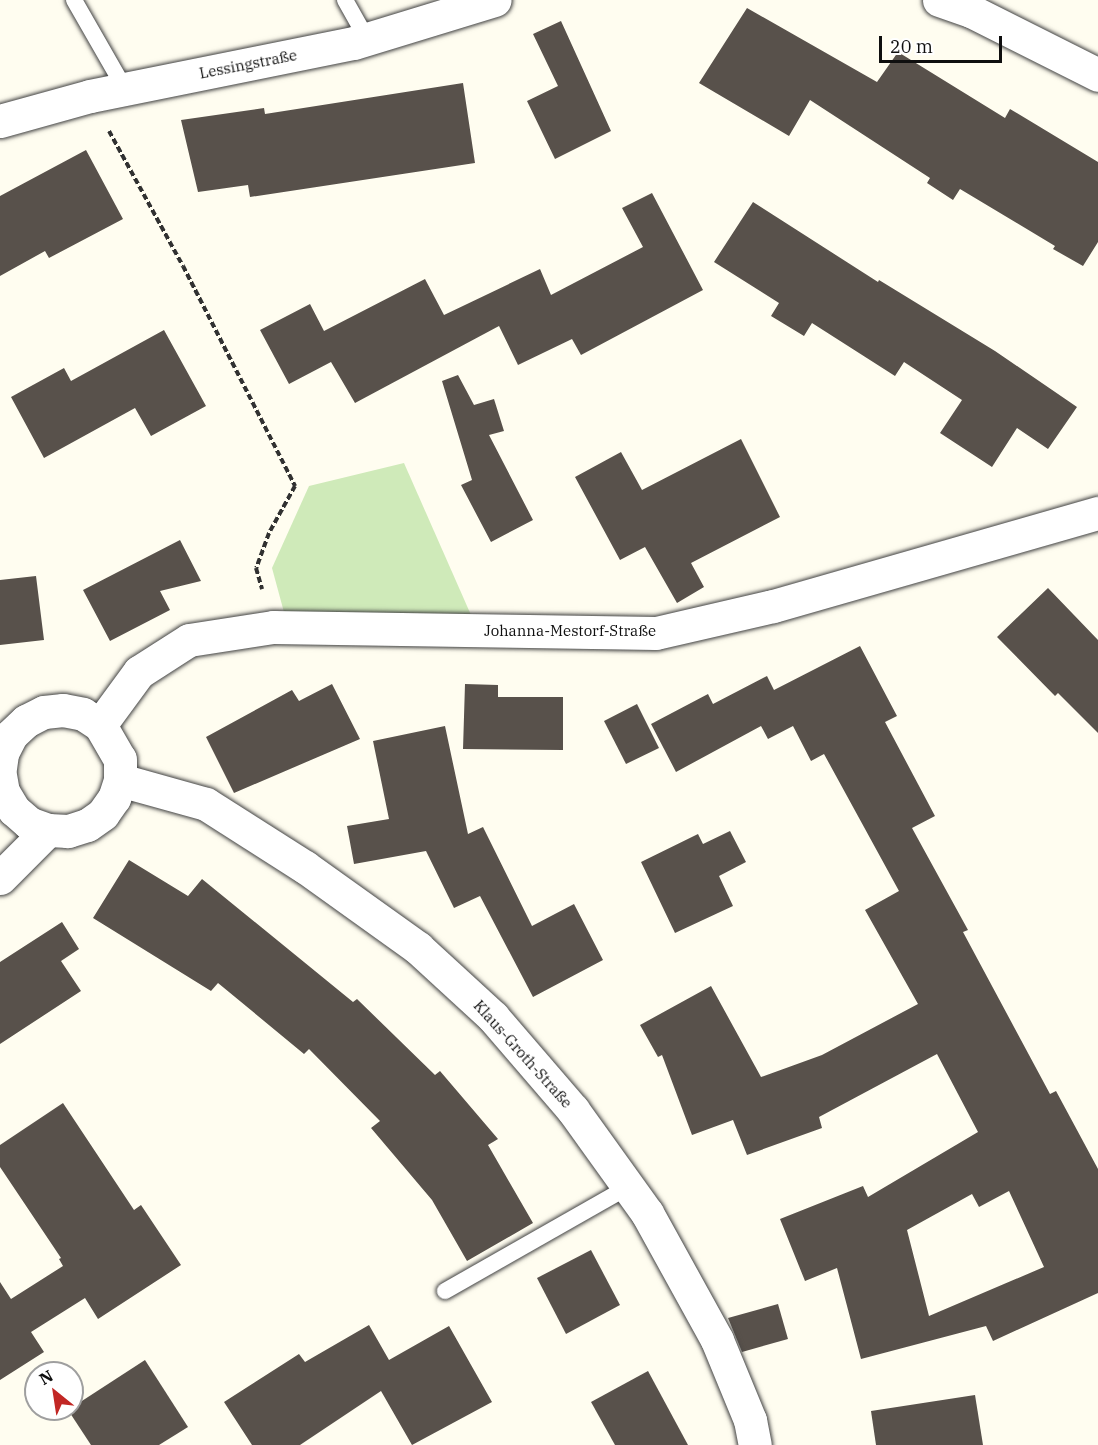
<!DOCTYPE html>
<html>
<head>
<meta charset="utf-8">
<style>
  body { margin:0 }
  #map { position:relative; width:1098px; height:1445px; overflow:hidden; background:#fffdf0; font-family:"IBM Plex Serif",serif }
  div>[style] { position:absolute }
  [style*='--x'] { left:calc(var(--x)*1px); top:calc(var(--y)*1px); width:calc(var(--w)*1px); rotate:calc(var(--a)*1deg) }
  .green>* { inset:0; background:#cfeab9 }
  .building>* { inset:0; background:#58514b }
  .path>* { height:4px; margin-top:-2px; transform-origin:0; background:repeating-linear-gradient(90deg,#313131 0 6px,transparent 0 9px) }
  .roads { filter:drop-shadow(0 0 2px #424242) drop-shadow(0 0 2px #424242) }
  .lane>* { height:16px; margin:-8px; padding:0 8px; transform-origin:8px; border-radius:8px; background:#fff }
  .street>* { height:33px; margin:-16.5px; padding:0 16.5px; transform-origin:16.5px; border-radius:16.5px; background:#fff }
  span { translate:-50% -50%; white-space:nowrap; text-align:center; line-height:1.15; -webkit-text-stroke:6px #fff; paint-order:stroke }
  .street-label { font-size:15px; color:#0f0f0f }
  .north { position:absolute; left:24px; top:1361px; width:60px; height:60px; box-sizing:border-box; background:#fff; border:2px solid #9f9f9f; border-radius:50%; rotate:330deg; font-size:16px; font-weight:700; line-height:24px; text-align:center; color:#0f0f0f }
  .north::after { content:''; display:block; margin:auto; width:21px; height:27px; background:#c22724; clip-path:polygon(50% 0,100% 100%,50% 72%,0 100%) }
  .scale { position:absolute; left:879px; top:36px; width:123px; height:27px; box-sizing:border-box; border:3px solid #0f0f0f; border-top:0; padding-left:8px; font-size:18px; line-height:21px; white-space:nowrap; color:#0f0f0f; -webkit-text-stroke:4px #fff; paint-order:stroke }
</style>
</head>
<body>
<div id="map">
  <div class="green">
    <i style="clip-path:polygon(404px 463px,471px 615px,285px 616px,272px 568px,309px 486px)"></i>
  </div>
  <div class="building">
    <i style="clip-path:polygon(747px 8px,877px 82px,898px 52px,1005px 118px,1010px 109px,1098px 162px,1098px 242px,1083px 266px,1053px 249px,1055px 246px,960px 189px,953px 200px,927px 183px,930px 178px,810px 100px,789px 136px,699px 83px)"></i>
    <i style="clip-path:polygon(561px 21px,611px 131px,555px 159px,527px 101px,558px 86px,533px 34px)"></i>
    <i style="clip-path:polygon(463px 83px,475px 163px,250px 197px,248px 185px,198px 192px,181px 120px,264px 108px,265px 114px)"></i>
    <i style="clip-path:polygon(86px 150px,123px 219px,49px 258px,45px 251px,0 276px,0 196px)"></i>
    <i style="clip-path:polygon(652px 193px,703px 290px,581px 355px,572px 339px,518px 365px,499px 326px,355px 403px,331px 362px,289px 384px,260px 330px,310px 304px,324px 331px,425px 279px,444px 315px,540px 269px,551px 295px,643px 247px,622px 208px)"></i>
    <i style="clip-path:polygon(753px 202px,878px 282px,879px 280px,995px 351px,1077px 407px,1048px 449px,1017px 428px,992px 467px,940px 433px,962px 400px,904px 362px,895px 376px,812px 323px,804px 336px,771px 316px,779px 303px,714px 262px)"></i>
    <i style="clip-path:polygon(164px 330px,206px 406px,151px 436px,135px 408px,44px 458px,11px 397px,64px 368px,71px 381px)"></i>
    <i style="clip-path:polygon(458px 375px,474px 405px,494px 399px,504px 431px,489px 435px,533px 520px,491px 542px,461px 485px,472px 480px,442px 381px)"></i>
    <i style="clip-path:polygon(741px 439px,780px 517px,691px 563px,704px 587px,677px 603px,645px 547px,620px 560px,575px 477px,621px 452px,642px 490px)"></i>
    <i style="clip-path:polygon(180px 540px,201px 581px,160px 591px,170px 610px,110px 641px,83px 590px)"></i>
    <i style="clip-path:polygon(36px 576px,44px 640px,0 645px,0 580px)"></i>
    <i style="clip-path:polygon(1048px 588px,1098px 640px,1098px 733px,1058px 693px,1055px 696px,997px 637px)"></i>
    <i style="clip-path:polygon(evenodd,860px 646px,897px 716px,885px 722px,935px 816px,912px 828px,968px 930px,963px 932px,1050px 1094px,1056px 1091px,1098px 1169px,1098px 1293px,993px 1341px,986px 1326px,861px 1359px,837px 1268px,805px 1281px,780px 1219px,863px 1186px,868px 1197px,978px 1132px,937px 1054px,819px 1117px,822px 1128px,747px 1155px,733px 1120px,692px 1135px,662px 1055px,658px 1057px,640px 1025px,711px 986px,761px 1077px,822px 1055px,918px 1004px,865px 910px,899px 891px,824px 754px,811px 761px,793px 726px,768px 739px,761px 726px,676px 772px,651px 724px,708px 694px,713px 704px,767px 676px,774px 690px,860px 646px,1009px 1191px,1044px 1267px,929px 1316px,907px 1230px,972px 1194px,979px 1207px,1009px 1191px)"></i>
    <i style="clip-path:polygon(332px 684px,360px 739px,234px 793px,206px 737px,292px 690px,299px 701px)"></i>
    <i style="clip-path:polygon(465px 684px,498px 685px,498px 697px,563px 697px,563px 750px,463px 749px)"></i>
    <i style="clip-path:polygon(637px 704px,659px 748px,626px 764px,604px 721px)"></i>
    <i style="clip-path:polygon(445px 726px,468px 834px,483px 827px,532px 926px,574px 904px,603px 960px,533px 997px,480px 896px,454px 908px,426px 851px,354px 864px,347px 826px,389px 819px,373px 741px)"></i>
    <i style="clip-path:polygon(730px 831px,746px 862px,719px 876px,733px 906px,675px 933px,641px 862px,698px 834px,703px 844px)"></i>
    <i style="clip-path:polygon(129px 860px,188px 896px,202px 879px,353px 1002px,357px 999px,435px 1075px,440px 1071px,498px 1139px,488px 1145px,533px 1223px,467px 1261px,432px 1200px,371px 1128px,380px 1121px,309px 1049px,304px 1054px,218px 983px,211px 991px,93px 918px)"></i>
    <i style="clip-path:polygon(62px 922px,79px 949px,61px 961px,81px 991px,0 1044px,0 962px)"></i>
    <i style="clip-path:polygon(63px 1103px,134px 1210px,141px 1205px,181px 1265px,98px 1319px,85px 1298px,31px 1332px,44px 1352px,0 1380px,0 1282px,11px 1299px,63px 1266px,59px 1259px,61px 1258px,0 1167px,0 1145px)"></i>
    <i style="clip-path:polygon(591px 1250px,620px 1305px,566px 1334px,537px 1278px)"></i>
    <i style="clip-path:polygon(778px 1304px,788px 1339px,742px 1352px,728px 1318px)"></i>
    <i style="clip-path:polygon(369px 1325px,389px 1360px,449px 1326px,492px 1402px,412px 1445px,381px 1391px,300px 1445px,252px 1445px,224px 1402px,299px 1354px,305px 1362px)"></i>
    <i style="clip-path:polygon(145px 1360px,188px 1427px,159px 1445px,91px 1445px,68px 1410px)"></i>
    <i style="clip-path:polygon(648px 1371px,688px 1445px,615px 1445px,591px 1402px)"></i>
    <i style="clip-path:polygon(975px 1395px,983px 1445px,876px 1445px,871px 1411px)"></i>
  </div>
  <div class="path">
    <i style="--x:109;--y:131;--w:154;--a:61.3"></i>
    <i style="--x:183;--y:266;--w:247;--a:63"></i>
    <i style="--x:295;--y:486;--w:54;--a:119"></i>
    <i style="--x:269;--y:533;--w:37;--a:110"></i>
    <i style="--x:256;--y:568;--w:22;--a:74"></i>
  </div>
  <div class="roads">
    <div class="lane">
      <i style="--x:74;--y:0;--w:103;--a:60.2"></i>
      <i style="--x:345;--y:0;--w:45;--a:60.6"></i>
      <i style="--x:445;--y:1291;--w:210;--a:-29.6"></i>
    </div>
    <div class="street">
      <i style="--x:939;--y:0;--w:34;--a:19"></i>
      <i style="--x:971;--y:11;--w:142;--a:26.7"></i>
      <i style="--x:0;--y:121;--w:93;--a:-15.5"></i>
      <i style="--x:90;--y:96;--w:269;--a:-11.4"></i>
      <i style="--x:354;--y:43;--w:147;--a:-17"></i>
      <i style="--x:100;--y:725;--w:66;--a:-53.7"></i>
      <i style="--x:139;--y:672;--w:59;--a:-32.6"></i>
      <i style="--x:189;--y:640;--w:85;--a:-8.8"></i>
      <i style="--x:273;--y:627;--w:383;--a:0.9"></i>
      <i style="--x:656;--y:633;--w:120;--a:-13"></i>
      <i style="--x:773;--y:606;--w:338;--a:-16"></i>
      <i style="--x:0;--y:768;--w:15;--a:-82"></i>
      <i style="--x:2;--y:753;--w:20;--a:-63"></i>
      <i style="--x:11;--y:735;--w:21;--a:-43"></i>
      <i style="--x:26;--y:721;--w:20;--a:-27"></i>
      <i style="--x:44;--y:712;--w:19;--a:-6"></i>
      <i style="--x:63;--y:710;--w:20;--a:11"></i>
      <i style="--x:83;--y:714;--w:20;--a:33"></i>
      <i style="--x:100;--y:725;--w:39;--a:60"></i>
      <i style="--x:120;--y:759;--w:21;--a:90"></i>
      <i style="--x:120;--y:780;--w:19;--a:108"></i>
      <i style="--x:114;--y:798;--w:19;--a:125"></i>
      <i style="--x:103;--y:814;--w:19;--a:145"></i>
      <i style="--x:87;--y:825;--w:20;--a:162"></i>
      <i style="--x:68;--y:831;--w:20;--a:-177"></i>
      <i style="--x:48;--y:830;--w:20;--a:-160"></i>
      <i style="--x:29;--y:823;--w:20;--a:-139"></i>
      <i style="--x:14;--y:810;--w:21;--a:-121"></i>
      <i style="--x:3;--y:792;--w:17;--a:-100"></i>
      <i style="--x:120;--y:780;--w:89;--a:15.6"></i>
      <i style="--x:206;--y:804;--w:117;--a:32.5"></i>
      <i style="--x:305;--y:867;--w:139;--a:35.6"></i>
      <i style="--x:418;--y:948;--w:102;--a:42.6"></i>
      <i style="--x:493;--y:1017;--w:123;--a:49.3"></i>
      <i style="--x:573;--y:1110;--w:127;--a:54.3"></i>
      <i style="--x:647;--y:1213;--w:145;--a:61.1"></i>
      <i style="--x:717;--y:1340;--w:87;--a:67.6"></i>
      <i style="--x:750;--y:1420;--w:25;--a:79"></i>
      <i style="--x:0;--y:878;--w:68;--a:-45"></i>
    </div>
  </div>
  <div class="street-label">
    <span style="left:248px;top:64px;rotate:-11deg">Lessingstraße</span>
    <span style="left:570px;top:631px">Johanna-Mestorf-Straße</span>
    <span style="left:523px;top:1054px;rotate:48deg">Klaus-Groth-Straße</span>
  </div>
  <div class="north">N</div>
  <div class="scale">20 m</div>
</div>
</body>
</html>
